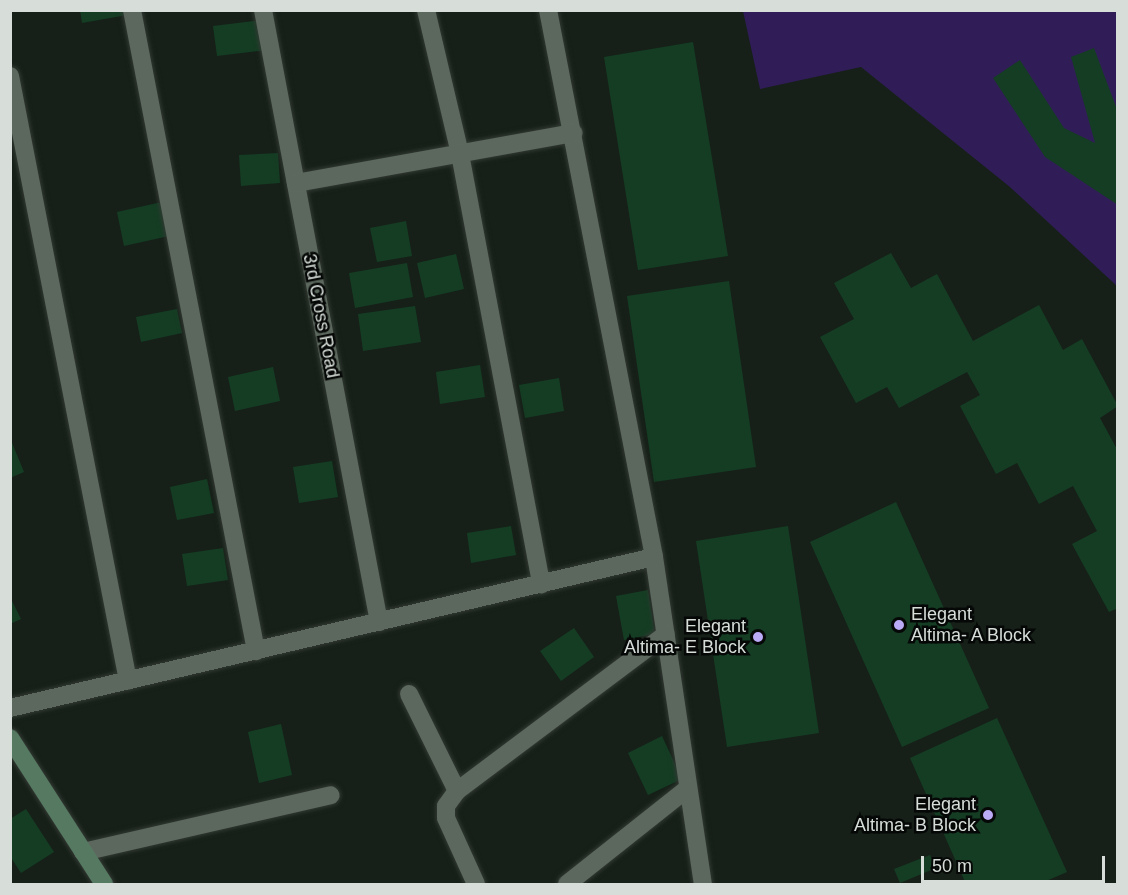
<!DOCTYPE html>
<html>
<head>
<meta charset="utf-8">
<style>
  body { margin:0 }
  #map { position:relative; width:1128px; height:895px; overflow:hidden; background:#162018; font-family:Helvetica,sans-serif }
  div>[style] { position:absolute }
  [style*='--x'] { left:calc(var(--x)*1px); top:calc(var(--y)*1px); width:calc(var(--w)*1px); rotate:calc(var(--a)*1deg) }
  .green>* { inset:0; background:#301d58 }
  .building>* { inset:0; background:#153d24 }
  .roads { filter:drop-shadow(0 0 2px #323933) drop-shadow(0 0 2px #323933) }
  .street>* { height:18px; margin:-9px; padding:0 9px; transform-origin:9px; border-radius:9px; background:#5c685e }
  .secondary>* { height:18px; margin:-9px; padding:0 9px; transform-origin:9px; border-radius:9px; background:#567961 }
  .dots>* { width:16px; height:16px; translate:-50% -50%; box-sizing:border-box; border:3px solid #050806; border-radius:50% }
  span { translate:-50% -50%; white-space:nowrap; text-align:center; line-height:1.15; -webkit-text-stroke:5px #050806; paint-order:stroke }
  .street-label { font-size:18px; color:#d7ded9 }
  .poi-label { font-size:18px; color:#d7ded9 }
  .left { translate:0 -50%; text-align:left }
  .right { translate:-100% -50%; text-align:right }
  .frame { position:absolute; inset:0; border:12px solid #d7ded9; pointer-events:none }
  .scale { position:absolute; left:921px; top:856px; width:184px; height:27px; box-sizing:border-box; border:3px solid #d7ded9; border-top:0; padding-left:8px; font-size:18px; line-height:21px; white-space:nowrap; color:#d7ded9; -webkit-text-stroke:4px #050806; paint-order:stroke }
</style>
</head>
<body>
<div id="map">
  <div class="green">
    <i style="clip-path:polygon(743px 11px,1117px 11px,1117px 286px,1010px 187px,861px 67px,760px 89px)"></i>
  </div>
  <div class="building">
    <i style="clip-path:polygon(80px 10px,126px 10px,127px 15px,82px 23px)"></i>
    <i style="clip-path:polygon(263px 20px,266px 50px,217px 56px,213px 26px)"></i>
    <i style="clip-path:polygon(693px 42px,728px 256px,638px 270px,604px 57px)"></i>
    <i style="clip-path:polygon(1094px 48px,1118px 112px,1118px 205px,1045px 157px,993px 78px,1020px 60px,1064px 128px,1095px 143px,1071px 57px)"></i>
    <i style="clip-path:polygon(278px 153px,280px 183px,241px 186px,239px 155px)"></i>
    <i style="clip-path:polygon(162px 202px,169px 236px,124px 246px,117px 212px)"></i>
    <i style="clip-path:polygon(406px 221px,412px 256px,377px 262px,370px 228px)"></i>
    <i style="clip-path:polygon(891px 253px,911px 288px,937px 274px,973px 341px,1039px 305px,1063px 350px,1082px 339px,1118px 406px,1100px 418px,1118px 451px,1118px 608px,1109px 612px,1072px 544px,1097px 531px,1073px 486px,1039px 504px,1017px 463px,996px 474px,960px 406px,980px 395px,967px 372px,899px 408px,887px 387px,856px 403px,820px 337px,854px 319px,834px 283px)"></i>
    <i style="clip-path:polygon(456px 254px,464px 289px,425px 298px,417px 263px)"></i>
    <i style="clip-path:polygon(407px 263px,413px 297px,355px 308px,349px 273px)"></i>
    <i style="clip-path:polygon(729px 281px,756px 467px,654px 482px,627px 296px)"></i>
    <i style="clip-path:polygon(415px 306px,421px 342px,363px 351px,358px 314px)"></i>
    <i style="clip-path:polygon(177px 309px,182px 333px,141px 342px,136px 317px)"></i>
    <i style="clip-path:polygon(480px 365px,485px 397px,440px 404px,436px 372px)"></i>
    <i style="clip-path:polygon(273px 367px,280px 401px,235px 411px,228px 377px)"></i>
    <i style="clip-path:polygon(559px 378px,564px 411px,525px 418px,519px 385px)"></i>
    <i style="clip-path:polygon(10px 438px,24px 472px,10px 478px)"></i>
    <i style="clip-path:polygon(332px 461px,338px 497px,299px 503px,293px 467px)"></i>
    <i style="clip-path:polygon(207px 479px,214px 513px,177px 520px,170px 487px)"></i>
    <i style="clip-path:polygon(896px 502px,989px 708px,902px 747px,810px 542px)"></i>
    <i style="clip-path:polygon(511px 526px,516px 555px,471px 563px,467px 533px)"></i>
    <i style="clip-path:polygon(788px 526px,819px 733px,727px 747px,696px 541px)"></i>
    <i style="clip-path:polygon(223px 548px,228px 580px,187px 586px,182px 554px)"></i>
    <i style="clip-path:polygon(648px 590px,655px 634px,624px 640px,616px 596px)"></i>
    <i style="clip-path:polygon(10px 597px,21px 619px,10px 624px)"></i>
    <i style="clip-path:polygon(574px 628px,594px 657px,561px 681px,540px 651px)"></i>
    <i style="clip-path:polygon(997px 718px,1067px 872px,1039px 884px,966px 884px,910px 758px)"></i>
    <i style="clip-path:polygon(281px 724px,292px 775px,259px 783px,248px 732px)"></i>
    <i style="clip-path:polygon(662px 736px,682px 779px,648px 795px,628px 753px)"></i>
    <i style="clip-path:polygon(26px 809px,54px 852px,21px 873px,10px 856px,10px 819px)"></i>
    <i style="clip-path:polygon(930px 855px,936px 868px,900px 883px,894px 869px)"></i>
  </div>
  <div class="roads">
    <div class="street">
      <i style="--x:132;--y:10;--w:653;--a:79.05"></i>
      <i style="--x:263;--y:10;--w:623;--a:79.27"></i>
      <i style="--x:426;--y:10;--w:148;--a:76.7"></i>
      <i style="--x:460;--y:154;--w:438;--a:79.3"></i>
      <i style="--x:548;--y:10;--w:557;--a:79.03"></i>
      <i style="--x:654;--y:557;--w:331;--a:81.5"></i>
      <i style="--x:10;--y:76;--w:616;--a:78.96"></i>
      <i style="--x:296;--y:183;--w:282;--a:-10.2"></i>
      <i style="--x:409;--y:694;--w:108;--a:63.7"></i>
      <i style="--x:10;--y:708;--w:661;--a:-13.2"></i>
      <i style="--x:83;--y:852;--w:254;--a:-12.9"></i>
      <i style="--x:476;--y:884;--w:72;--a:-114.4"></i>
      <i style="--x:446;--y:818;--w:12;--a:-90"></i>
      <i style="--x:446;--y:806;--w:19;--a:-54"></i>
      <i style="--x:457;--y:791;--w:261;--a:-36.9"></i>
      <i style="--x:567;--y:884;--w:154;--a:-38.4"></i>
    </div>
    <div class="secondary">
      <i style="--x:10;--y:738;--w:174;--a:57.2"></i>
    </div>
  </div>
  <div class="dots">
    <i style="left:899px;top:625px;background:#bbaaf6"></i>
    <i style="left:758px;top:637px;background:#bbaaf6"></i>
    <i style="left:988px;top:815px;background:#bbaaf6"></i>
  </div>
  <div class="street-label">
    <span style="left:321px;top:316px;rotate:79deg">3rd Cross Road</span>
  </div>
  <div class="poi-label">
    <span class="left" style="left:911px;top:625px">Elegant<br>Altima- A Block</span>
    <span class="right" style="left:746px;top:637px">Elegant<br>Altima- E Block</span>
    <span class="right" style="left:976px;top:815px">Elegant<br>Altima- B Block</span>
  </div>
  <div class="frame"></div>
  <div class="scale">50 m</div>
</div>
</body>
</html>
